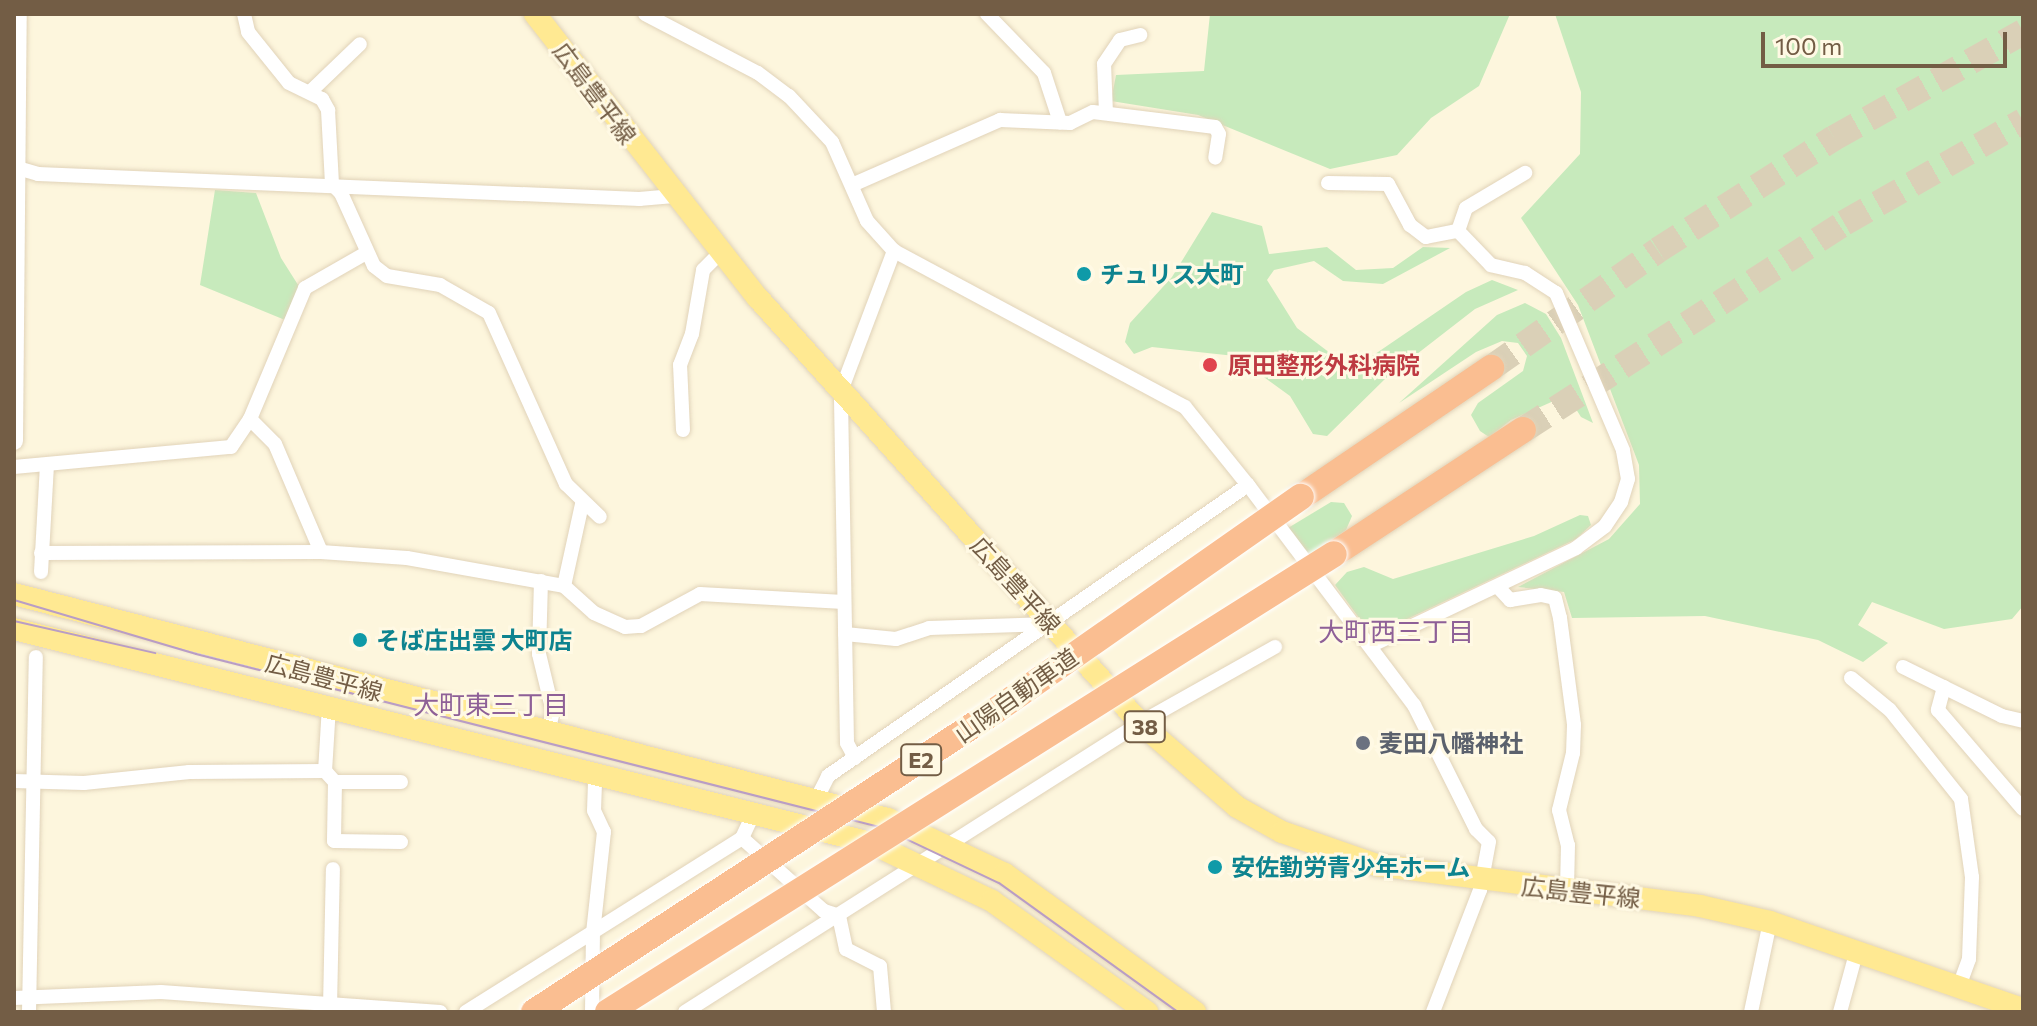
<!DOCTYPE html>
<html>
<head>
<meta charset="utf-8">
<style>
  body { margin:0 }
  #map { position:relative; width:2037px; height:1026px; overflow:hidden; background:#fdf6dd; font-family:Commissioner,"Noto Sans JP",sans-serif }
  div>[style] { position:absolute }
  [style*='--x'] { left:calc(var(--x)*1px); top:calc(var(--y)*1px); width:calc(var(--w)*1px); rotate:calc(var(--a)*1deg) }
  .green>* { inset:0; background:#c7eabc }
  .motorway-tunnel>* { height:26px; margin-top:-13px; transform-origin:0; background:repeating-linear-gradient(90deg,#dad0b7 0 26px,transparent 0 39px) }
  .roads { filter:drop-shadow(0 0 2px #e1d3b9) drop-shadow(0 0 2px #e1d3b9) }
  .minor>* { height:14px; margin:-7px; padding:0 7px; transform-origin:7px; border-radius:7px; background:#fff }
  .tertiary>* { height:18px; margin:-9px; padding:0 9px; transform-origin:9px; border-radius:9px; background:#fff }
  .primary>* { height:22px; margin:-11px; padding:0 11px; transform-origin:11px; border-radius:11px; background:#ffe992 }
  .motorway>* { height:26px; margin:-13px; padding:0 13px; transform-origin:13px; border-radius:13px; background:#fabe91 }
  .tram>* { height:2px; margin:-1px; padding:0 1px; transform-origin:1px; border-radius:1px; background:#b99dc5 }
  .bridges { filter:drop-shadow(0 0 2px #fff) drop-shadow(0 0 2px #fff) }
  .motorway-bridge>* { height:26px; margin:-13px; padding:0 13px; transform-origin:13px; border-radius:13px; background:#fabe91 }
  .dots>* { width:22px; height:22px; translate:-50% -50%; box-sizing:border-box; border:4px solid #fff9e4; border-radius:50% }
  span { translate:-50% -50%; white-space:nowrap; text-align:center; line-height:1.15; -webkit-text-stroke:6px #fff9e4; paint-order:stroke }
  .shield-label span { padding:2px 6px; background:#fff9e4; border:2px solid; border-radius:6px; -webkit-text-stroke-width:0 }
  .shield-label { font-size:22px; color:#735d45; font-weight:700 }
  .street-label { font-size:24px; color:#735d45 }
  .culture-label { font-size:24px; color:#0d838f; font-weight:700 }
  .left { translate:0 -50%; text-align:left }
  .health-label { font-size:24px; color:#be3a42; font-weight:700 }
  .worship-label { font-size:24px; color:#5b616d; font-weight:700 }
  .neighbourhood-label { font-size:26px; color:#8e6097 }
  .frame { position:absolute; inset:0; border:16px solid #735d45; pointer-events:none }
  .scale { position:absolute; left:1761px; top:32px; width:246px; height:36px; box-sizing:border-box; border:4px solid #735d45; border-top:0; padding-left:10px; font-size:24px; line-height:28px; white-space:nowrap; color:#735d45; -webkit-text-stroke:6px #fff9e4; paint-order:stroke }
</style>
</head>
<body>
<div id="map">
  <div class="green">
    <i style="clip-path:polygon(1210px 14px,1510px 14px,1479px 86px,1431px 118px,1397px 155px,1330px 169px,1198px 115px,1111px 101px,1116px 75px,1204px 71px)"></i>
    <i style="clip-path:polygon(1555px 14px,2023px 14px,2023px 606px,2012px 619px,1944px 629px,1872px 602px,1858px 625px,1888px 643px,1863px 662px,1818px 640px,1705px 616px,1572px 618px,1564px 592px,1518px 587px,1609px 539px,1640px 504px,1639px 465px,1578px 305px,1521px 218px,1580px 154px,1581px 92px)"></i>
    <i style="clip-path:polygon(215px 190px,256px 193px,281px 258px,300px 288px,285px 320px,200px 285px)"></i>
    <i style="clip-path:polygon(1212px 212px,1262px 226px,1269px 254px,1327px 247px,1356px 270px,1393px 268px,1423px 247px,1450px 248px,1383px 284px,1343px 281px,1314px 261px,1274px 270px,1267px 280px,1297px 328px,1330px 353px,1359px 365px,1466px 292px,1492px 280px,1518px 290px,1475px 309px,1386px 378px,1327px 436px,1313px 434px,1290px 396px,1235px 356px,1152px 347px,1134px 354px,1125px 342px,1130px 323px,1172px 277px)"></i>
    <i style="clip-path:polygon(1525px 303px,1546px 314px,1561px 338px,1593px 423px,1581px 417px,1567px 395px,1511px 420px,1489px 437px,1480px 431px,1471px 415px,1478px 403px,1523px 371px,1527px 356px,1518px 343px,1502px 341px,1476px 352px,1399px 403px,1497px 315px)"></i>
    <i style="clip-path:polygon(1331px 502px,1344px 503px,1352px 516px,1346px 530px,1307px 557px,1288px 528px)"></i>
    <i style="clip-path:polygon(1580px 515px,1588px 516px,1591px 525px,1576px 539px,1405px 620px,1379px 626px,1359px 618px,1335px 585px,1347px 572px,1364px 567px,1393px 579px,1534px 536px)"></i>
  </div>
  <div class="motorway-tunnel">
    <i style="--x:1491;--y:368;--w:204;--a:-35.2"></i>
    <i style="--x:1658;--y:250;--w:209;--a:-32.5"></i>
    <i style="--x:1834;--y:138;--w:217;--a:-29.3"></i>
    <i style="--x:1523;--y:430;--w:382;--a:-32.8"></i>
    <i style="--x:1844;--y:223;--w:206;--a:-29.7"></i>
  </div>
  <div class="roads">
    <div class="minor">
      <i style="--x:244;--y:14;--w:18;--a:77"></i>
      <i style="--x:248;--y:32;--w:65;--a:51.2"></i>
      <i style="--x:289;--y:83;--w:37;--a:26"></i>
      <i style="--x:322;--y:99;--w:13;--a:61"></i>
      <i style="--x:328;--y:110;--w:74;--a:86.9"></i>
      <i style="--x:332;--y:184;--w:13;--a:45"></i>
      <i style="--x:341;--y:193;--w:80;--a:65.7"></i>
      <i style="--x:374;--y:266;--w:16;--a:38"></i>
      <i style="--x:387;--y:276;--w:54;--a:9.6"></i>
      <i style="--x:440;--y:285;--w:56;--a:29.7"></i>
      <i style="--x:489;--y:313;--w:188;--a:65.8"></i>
      <i style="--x:566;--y:484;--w:47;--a:44.1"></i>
      <i style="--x:645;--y:14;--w:127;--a:27.6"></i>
      <i style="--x:758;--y:73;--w:39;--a:37"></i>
      <i style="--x:789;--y:96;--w:63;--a:46.9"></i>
      <i style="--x:832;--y:142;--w:86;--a:66.1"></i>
      <i style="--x:867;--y:221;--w:40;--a:48"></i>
      <i style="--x:894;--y:251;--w:330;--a:28.2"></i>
      <i style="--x:1185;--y:407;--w:100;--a:51.1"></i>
      <i style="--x:1248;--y:485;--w:276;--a:53"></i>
      <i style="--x:1414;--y:705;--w:139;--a:63.4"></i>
      <i style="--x:1476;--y:829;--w:18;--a:45"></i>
      <i style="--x:1489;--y:842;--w:49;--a:100.6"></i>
      <i style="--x:1480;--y:890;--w:131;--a:111.1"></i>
      <i style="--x:987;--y:14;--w:82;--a:46"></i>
      <i style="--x:1044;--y:73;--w:52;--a:71.9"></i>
      <i style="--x:310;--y:92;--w:69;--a:-43.8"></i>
      <i style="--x:1106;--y:113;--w:49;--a:-92.3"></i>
      <i style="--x:1104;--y:64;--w:29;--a:-56"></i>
      <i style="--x:1120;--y:40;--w:21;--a:-14"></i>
      <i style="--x:21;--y:169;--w:18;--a:16"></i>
      <i style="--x:38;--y:174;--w:602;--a:2.38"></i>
      <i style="--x:639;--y:199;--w:35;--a:-5"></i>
      <i style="--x:1328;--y:183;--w:60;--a:1"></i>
      <i style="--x:1388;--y:184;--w:47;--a:61.8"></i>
      <i style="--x:1410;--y:225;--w:20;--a:37"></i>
      <i style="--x:1426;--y:237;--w:33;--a:-11"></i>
      <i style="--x:852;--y:185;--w:162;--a:-23.7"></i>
      <i style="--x:1000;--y:120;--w:70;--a:2.5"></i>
      <i style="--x:1070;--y:123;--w:25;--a:-26"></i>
      <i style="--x:1093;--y:112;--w:123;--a:7"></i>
      <i style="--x:1215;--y:127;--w:8;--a:60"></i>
      <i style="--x:1219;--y:134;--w:24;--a:99"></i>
      <i style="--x:1458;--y:231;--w:24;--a:-71"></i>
      <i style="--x:1466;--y:208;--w:69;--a:-30.7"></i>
      <i style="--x:250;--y:419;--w:35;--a:45"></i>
      <i style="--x:275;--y:444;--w:117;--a:66.9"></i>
      <i style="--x:683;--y:430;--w:65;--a:-92.6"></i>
      <i style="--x:680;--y:365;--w:33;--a:-69"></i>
      <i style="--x:692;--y:334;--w:65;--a:-80.2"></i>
      <i style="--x:703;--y:270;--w:24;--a:-45"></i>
      <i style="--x:14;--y:467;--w:218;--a:-5.3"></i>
      <i style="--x:231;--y:447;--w:34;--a:-56"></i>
      <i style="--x:250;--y:419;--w:142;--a:-67.2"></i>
      <i style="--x:305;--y:288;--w:70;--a:-29.8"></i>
      <i style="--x:41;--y:553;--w:280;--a:-0.2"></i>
      <i style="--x:321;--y:552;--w:86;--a:4"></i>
      <i style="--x:407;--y:558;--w:159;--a:10.1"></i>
      <i style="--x:564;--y:586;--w:40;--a:42"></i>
      <i style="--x:594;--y:613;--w:34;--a:24"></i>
      <i style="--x:625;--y:627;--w:16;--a:-4"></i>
      <i style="--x:641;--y:626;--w:67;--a:-28.5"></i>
      <i style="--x:700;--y:594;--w:144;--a:3.2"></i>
      <i style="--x:41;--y:572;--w:106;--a:-86.8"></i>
      <i style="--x:541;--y:581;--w:73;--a:91.6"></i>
      <i style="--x:539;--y:654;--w:60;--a:76.4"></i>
      <i style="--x:553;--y:712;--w:24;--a:105"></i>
      <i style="--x:564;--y:586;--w:84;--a:-77.6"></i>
      <i style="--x:1498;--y:587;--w:18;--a:47"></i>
      <i style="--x:1510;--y:600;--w:31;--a:-9"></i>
      <i style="--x:1541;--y:595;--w:14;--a:12"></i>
      <i style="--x:1555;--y:598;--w:21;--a:76"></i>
      <i style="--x:1560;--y:618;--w:108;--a:82.5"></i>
      <i style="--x:1574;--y:725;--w:28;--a:92"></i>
      <i style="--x:1573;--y:753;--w:59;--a:103.8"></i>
      <i style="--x:1559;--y:810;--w:36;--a:76"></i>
      <i style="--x:1568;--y:845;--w:45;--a:91.3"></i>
      <i style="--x:845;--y:634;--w:51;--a:5.6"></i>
      <i style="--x:896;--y:639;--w:35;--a:-18"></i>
      <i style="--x:929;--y:628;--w:121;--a:-1.9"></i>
      <i style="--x:1370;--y:646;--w:228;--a:-25.4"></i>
      <i style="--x:1576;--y:548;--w:36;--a:-37"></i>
      <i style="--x:1605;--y:526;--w:29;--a:-56"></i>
      <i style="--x:1621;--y:502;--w:24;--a:-73"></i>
      <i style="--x:1628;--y:479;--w:29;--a:-100"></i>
      <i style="--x:1623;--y:450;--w:171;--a:-113.1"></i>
      <i style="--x:1556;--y:293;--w:37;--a:-147"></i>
      <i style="--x:1525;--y:273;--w:35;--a:-167"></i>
      <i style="--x:1491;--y:265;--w:47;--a:-134.1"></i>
      <i style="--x:1903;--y:667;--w:110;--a:26.3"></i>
      <i style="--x:2002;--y:716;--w:22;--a:13"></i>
      <i style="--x:1851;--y:678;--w:50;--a:39.4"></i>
      <i style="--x:1890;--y:710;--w:114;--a:51.4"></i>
      <i style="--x:1961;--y:799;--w:79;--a:82"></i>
      <i style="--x:1972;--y:877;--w:82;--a:92.1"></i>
      <i style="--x:1969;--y:959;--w:29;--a:110"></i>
      <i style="--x:1944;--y:687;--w:24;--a:105"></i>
      <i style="--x:1938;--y:710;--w:130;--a:49.4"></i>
      <i style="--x:329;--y:706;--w:65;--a:93.5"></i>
      <i style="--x:325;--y:771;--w:15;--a:48"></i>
      <i style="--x:335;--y:782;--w:59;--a:91"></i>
      <i style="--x:334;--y:841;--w:67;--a:0.9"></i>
      <i style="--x:855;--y:758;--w:17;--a:-118"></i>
      <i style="--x:847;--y:743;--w:352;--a:-91"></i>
      <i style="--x:841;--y:391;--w:150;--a:-69.3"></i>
      <i style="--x:14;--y:781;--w:70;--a:1.6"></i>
      <i style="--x:84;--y:783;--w:106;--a:-6"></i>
      <i style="--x:189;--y:772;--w:136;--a:-0.4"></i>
      <i style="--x:335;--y:782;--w:66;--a:0"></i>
      <i style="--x:816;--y:800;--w:27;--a:-63"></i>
      <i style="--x:828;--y:776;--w:511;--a:-34.72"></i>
      <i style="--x:742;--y:838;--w:110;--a:41.7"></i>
      <i style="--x:824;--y:911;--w:16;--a:18"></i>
      <i style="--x:839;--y:916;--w:34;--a:78"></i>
      <i style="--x:846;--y:949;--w:38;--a:27"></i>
      <i style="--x:880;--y:966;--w:46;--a:85"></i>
      <i style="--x:14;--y:998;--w:147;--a:-2.3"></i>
      <i style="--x:161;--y:992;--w:280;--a:4.1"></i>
      <i style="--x:330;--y:1007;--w:138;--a:-88.8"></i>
      <i style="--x:29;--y:1012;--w:355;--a:-88.9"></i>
      <i style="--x:466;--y:1012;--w:326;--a:-32.2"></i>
      <i style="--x:742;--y:838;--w:26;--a:-65"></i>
      <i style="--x:592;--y:1012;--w:79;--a:-89.3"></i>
      <i style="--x:593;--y:933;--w:102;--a:-83.8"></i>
      <i style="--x:604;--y:832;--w:23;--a:-115"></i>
      <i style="--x:594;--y:811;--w:37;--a:-88"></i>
      <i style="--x:685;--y:1012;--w:539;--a:-32.42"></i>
      <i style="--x:1140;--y:723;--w:155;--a:-29.4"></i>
      <i style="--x:1751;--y:1012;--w:92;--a:-78.1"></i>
      <i style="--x:1840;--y:1012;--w:64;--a:-74.7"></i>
    </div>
    <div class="tertiary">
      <i style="--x:14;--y:441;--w:427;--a:-89.5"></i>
    </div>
    <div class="primary">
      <i style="--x:535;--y:14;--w:361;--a:51.9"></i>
      <i style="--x:758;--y:298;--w:571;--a:48.05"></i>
      <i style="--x:1140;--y:723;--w:128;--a:40.9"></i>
      <i style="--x:1237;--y:807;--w:51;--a:29.1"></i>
      <i style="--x:1282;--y:832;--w:101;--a:19.2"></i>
      <i style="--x:1377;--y:865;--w:326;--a:7.2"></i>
      <i style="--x:1700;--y:906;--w:72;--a:12.9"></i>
      <i style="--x:1770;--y:922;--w:268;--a:19"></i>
      <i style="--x:14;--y:594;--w:902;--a:14.44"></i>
      <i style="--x:888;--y:819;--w:129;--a:25.2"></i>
      <i style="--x:1005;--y:874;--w:235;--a:36"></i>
      <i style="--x:14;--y:629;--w:883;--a:14.02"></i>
      <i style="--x:871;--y:843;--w:134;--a:25.6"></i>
      <i style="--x:992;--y:901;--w:191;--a:35.6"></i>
    </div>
    <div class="motorway">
      <i style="--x:1301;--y:497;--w:230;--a:-34.2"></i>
      <i style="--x:1334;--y:554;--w:226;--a:-33.3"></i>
    </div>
  </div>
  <div class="tram">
    <i style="--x:14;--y:600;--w:190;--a:16.5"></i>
    <i style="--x:196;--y:654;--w:709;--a:14.21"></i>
    <i style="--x:883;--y:828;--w:128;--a:25.4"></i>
    <i style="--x:999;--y:883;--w:221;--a:35.8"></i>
    <i style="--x:14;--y:621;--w:145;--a:12.8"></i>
  </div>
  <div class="bridges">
    <div class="motorway-bridge">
      <i style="--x:534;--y:1012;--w:547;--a:-33.14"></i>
      <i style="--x:992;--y:713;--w:377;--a:-35"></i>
      <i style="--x:608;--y:1012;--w:858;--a:-32.25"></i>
    </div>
  </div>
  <div class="dots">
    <i style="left:1084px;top:274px;background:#0f9aa8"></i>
    <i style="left:1210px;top:365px;background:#e0444e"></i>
    <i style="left:360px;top:640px;background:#0f9aa8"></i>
    <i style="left:1363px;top:743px;background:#6b7280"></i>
    <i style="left:1215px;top:867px;background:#0f9aa8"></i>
  </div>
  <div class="shield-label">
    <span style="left:1145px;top:727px">38</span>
    <span style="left:921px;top:760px">E2</span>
  </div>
  <div class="street-label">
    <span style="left:595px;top:93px;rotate:53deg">広島豊平線</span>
    <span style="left:1016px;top:585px;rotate:48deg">広島豊平線</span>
    <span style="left:324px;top:677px;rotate:15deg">広島豊平線</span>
    <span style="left:1016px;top:695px;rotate:-35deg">山陽自動車道</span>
    <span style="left:1581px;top:892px;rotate:6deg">広島豊平線</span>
  </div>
  <div class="culture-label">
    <span class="left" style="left:1100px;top:274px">チュリス大町</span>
    <span class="left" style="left:376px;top:640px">そば庄出雲 大町店</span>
    <span class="left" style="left:1231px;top:867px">安佐勤労青少年ホーム</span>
  </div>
  <div class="health-label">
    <span class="left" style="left:1228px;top:365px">原田整形外科病院</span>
  </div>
  <div class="worship-label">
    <span class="left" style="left:1379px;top:743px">麦田八幡神社</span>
  </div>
  <div class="neighbourhood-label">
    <span style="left:1396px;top:631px">大町西三丁目</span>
    <span style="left:491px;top:704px">大町東三丁目</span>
  </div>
  <div class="frame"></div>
  <div class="scale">100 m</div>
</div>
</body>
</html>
